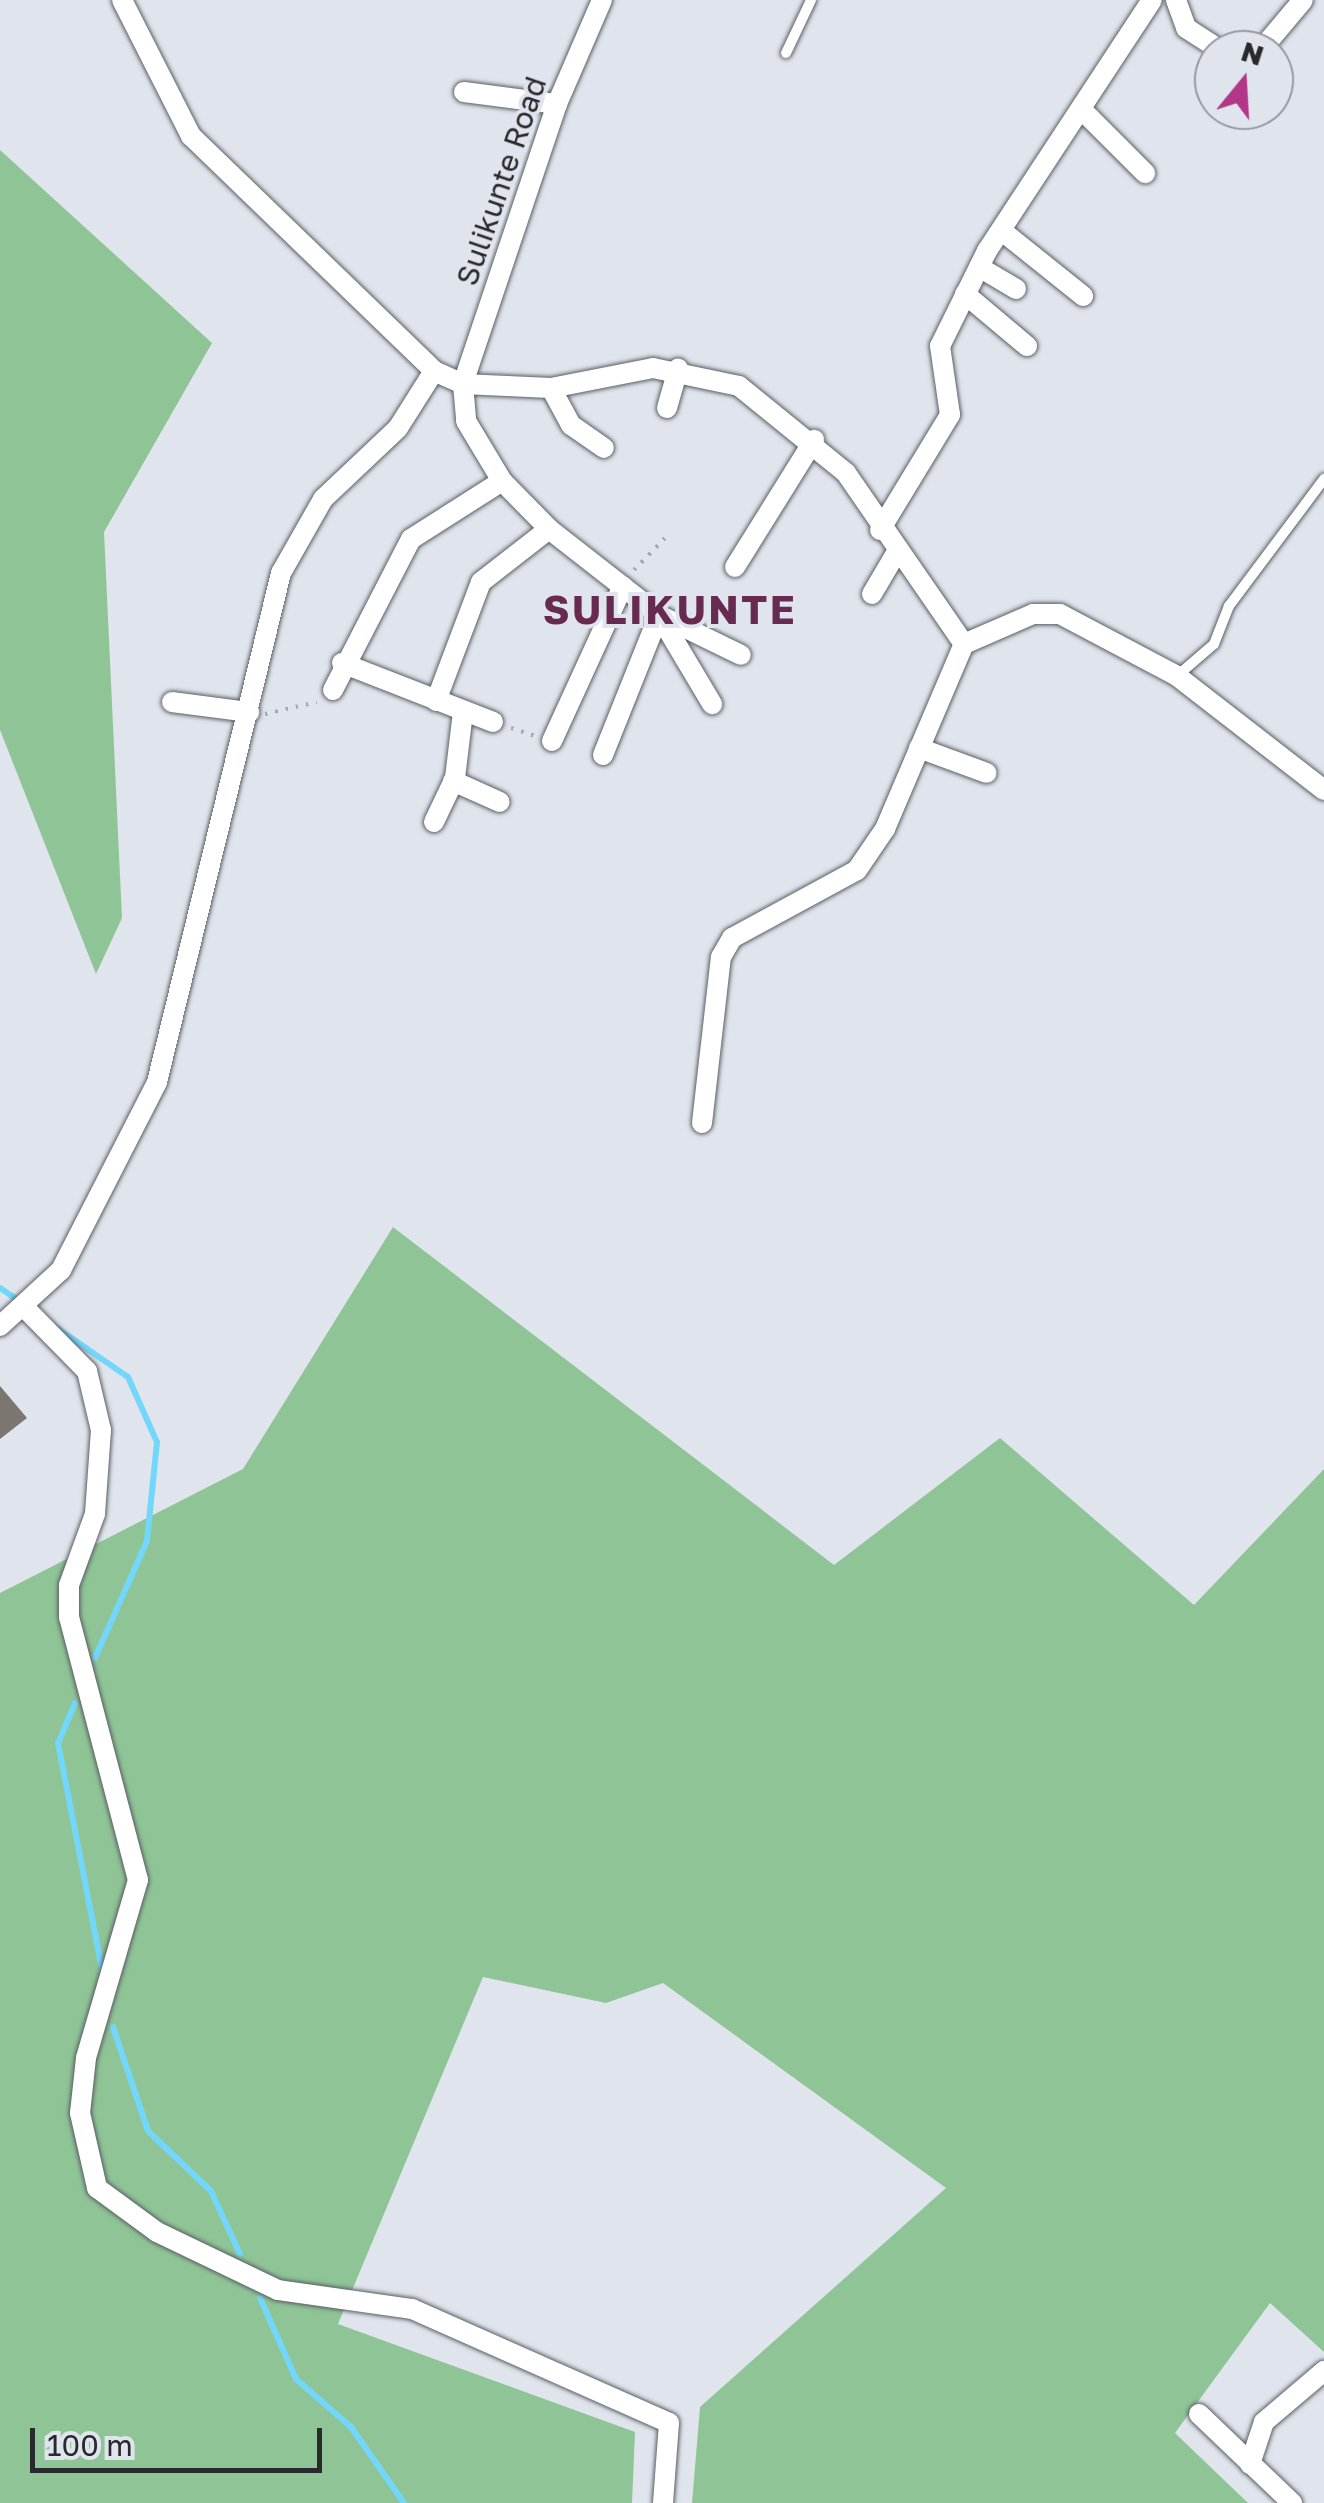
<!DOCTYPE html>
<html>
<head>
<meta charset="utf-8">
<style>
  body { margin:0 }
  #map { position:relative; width:1324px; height:2503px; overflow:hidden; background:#e0e5ed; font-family:"Golos Text",sans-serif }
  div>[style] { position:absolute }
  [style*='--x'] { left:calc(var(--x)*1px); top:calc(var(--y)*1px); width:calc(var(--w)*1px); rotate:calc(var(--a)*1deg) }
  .green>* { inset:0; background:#8fc596 }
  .stream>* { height:6px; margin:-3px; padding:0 3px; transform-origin:3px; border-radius:3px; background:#73d6fb }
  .building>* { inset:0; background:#7c7670 }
  .path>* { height:4px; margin-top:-2px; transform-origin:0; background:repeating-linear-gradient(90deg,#a5a9af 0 2.5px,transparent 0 10.5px) }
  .roads { filter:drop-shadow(0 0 2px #5a5e65) drop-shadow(0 0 2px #5a5e65) }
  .service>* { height:10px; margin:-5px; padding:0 5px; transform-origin:5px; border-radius:5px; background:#fff }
  .minor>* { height:20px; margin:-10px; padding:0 10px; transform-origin:10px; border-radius:10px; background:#fff }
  span { translate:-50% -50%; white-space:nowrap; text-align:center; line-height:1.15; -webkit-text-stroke:8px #e0e5ed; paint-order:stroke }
  .street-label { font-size:30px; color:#27292c }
  .district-label { font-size:40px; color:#672a50; font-weight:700; letter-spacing:2.5px }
  .north { position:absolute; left:1194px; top:30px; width:100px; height:100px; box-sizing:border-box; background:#e0e5ed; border:2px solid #969aa0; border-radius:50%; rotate:18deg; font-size:28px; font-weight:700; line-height:40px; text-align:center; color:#27292c }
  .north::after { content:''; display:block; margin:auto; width:35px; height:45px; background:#b23789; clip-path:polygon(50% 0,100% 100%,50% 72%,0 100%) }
  .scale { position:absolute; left:30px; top:2428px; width:292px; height:45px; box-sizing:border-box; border:5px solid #27292c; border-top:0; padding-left:12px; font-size:30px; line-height:35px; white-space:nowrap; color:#27292c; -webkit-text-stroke:8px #e0e5ed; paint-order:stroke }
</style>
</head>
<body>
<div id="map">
  <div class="green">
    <i style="clip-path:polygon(0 150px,212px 343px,104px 532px,122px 918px,96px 974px,0 730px)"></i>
    <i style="clip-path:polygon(393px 1227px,834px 1565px,1000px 1438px,1194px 1605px,1324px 1469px,1324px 2352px,1270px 2303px,1175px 2433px,1248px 2503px,692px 2503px,700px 2407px,946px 2188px,663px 1983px,606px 2003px,483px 1977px,338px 2324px,635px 2432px,632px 2503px,0 2503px,0 1593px,243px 1469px)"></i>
  </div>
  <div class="stream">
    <i style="--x:0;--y:1288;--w:23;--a:34"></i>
    <i style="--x:54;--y:1326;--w:90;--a:34.6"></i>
    <i style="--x:128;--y:1377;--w:71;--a:66"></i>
    <i style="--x:157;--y:1442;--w:100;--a:95.8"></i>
    <i style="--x:147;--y:1541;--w:128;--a:114"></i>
    <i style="--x:75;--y:1703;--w:43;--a:113"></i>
    <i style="--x:58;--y:1743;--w:230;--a:79"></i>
    <i style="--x:113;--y:2027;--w:110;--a:71.4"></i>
    <i style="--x:148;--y:2131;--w:87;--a:43.6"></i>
    <i style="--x:211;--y:2191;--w:69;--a:65.3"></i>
    <i style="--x:260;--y:2298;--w:89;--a:66"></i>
    <i style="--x:296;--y:2379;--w:73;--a:41.1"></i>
    <i style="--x:351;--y:2427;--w:93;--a:55.1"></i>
  </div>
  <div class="building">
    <i style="clip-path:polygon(0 1386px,27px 1418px,0 1439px)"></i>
  </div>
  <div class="path">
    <i style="--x:634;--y:570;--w:47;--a:-45.9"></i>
    <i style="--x:265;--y:714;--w:53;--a:-13"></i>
    <i style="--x:511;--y:728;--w:25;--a:18"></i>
  </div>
  <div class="roads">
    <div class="service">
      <i style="--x:786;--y:53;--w:59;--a:-64.7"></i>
      <i style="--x:1177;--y:676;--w:49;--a:-40.9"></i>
      <i style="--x:1214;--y:644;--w:41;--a:-68.5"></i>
      <i style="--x:1229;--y:606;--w:159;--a:-53.2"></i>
    </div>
    <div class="minor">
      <i style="--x:122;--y:0;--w:153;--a:63.1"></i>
      <i style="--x:191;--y:136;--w:338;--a:44"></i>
      <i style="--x:602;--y:0;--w:113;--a:113.4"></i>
      <i style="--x:557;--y:104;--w:295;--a:108.6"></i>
      <i style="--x:463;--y:384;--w:37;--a:85"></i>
      <i style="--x:466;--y:421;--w:70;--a:59"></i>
      <i style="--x:502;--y:481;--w:67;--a:45.6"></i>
      <i style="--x:549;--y:529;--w:140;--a:38"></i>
      <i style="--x:659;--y:615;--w:104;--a:59.2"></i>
      <i style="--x:1176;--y:0;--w:30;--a:70"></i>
      <i style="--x:1186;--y:28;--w:40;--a:32.9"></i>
      <i style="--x:1261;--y:50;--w:65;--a:-50"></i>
      <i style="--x:464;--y:92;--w:94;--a:7.4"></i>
      <i style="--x:1083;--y:111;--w:88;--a:45"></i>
      <i style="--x:1002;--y:231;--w:104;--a:38.7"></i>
      <i style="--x:979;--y:267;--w:43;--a:30.7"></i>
      <i style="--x:965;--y:294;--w:81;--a:40"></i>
      <i style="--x:551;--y:388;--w:42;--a:61.6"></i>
      <i style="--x:571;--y:425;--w:40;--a:34.9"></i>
      <i style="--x:667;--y:408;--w:41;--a:-74.2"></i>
      <i style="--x:880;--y:530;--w:135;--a:-58.7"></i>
      <i style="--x:950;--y:415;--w:70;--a:-98.2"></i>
      <i style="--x:940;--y:346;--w:106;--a:-63.7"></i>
      <i style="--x:987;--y:251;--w:300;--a:-56.7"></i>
      <i style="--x:735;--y:567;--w:150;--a:-58.1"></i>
      <i style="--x:872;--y:594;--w:45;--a:-59.5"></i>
      <i style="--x:342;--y:663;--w:162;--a:21.3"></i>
      <i style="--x:333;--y:690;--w:170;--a:-62.7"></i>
      <i style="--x:411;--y:539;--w:108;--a:-32.5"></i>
      <i style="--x:436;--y:701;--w:127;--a:-69.3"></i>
      <i style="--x:481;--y:582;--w:86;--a:-37.9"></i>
      <i style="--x:172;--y:702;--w:78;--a:7.4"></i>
      <i style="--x:552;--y:741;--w:170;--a:-65.4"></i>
      <i style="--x:919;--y:748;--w:72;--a:20.2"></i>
      <i style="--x:603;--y:755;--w:151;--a:-68.2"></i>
      <i style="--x:659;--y:615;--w:91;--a:26"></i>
      <i style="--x:453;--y:781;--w:51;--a:24.1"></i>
      <i style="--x:434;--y:822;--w:49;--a:-64.5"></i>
      <i style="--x:455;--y:778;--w:66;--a:-83.1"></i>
      <i style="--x:702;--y:1123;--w:167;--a:-83.5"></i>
      <i style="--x:721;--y:957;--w:22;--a:-60"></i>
      <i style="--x:732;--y:938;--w:142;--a:-28.5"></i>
      <i style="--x:857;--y:870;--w:50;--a:-55.7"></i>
      <i style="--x:885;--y:829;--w:201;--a:-66.9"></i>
      <i style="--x:24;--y:1307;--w:90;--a:45.5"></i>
      <i style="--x:87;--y:1371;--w:61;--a:76.7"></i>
      <i style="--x:101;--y:1430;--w:84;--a:94.1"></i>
      <i style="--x:95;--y:1514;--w:76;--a:110.1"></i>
      <i style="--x:69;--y:1585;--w:32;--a:90"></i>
      <i style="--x:69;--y:1617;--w:272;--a:75.3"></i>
      <i style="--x:138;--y:1880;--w:185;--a:106.3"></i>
      <i style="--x:86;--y:2058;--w:55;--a:96.2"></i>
      <i style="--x:80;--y:2113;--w:77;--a:77.2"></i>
      <i style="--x:97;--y:2188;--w:74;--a:36.3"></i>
      <i style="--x:157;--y:2232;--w:134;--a:25.6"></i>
      <i style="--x:278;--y:2290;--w:135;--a:8.1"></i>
      <i style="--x:412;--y:2309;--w:281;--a:23.9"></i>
      <i style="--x:669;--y:2423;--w:80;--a:94.3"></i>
      <i style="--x:0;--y:1326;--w:83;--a:-42.6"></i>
      <i style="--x:61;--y:1270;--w:211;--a:-62.9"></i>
      <i style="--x:157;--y:1082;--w:524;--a:-76.31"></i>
      <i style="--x:281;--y:573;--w:85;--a:-60.4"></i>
      <i style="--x:323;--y:499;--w:103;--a:-43.4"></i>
      <i style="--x:398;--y:428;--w:67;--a:-57.7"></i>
      <i style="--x:434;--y:371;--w:32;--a:24"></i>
      <i style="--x:463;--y:384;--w:88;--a:2.6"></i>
      <i style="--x:551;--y:388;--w:104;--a:-11.1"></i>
      <i style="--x:653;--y:368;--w:88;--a:11.8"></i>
      <i style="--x:739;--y:386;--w:138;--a:39.1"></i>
      <i style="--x:846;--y:473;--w:208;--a:55.4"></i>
      <i style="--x:964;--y:644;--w:75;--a:-23.5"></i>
      <i style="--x:1033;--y:614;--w:27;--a:0"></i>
      <i style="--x:1060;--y:614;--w:132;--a:27.9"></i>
      <i style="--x:1177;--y:676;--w:186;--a:37.8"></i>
      <i style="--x:1199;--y:2414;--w:129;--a:43.7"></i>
      <i style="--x:1250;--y:2464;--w:44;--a:-71.6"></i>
      <i style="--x:1264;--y:2422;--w:79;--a:-40.4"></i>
    </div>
  </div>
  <div class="street-label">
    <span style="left:501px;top:181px;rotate:-71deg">Sulikunte Road</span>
  </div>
  <div class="district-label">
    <span style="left:670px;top:609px">SULIKUNTE</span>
  </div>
  <div class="north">N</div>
  <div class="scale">100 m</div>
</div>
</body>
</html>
